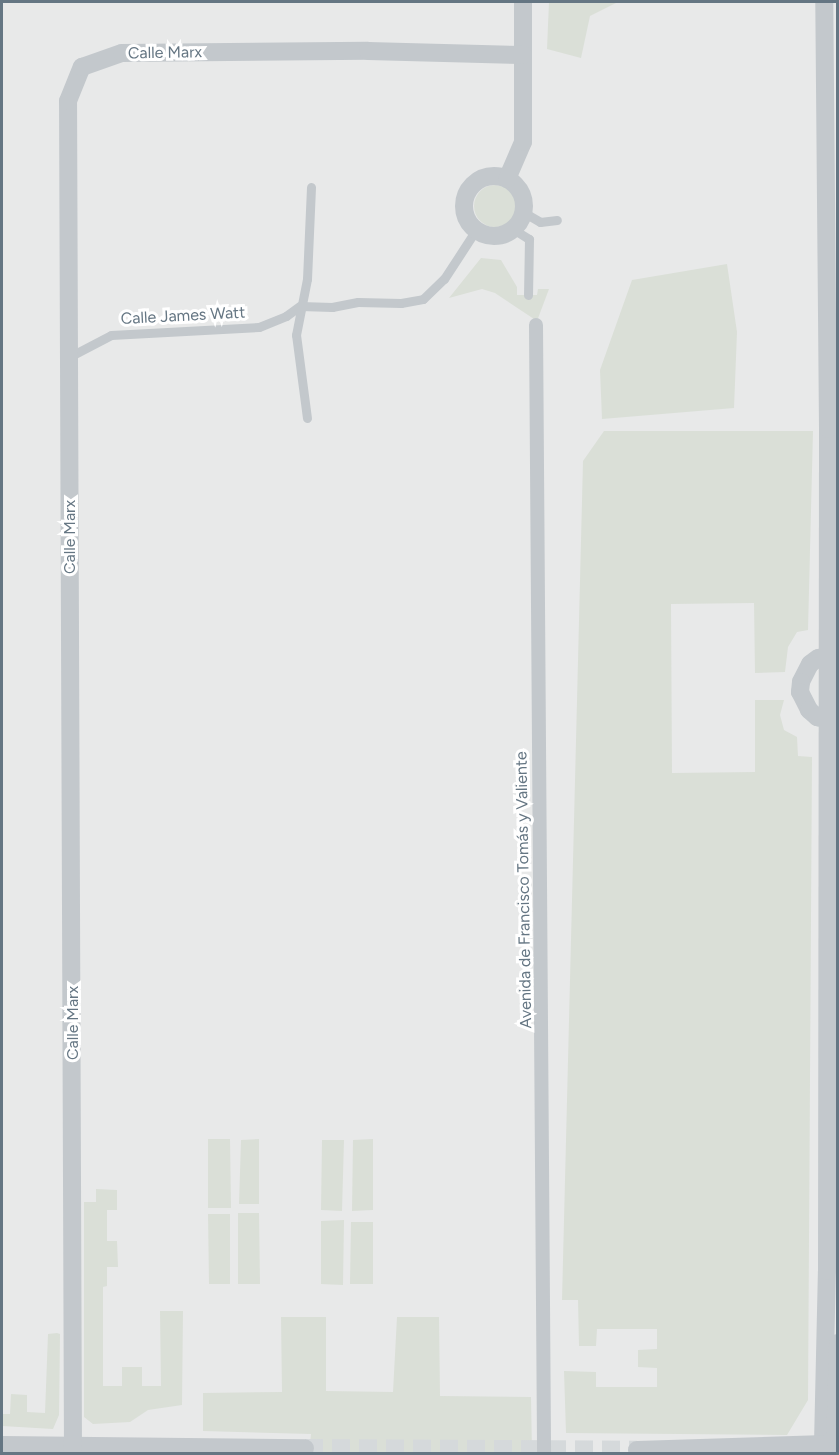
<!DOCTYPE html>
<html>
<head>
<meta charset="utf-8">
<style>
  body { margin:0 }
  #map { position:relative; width:839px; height:1455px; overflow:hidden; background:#fafaf8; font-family:Figtree,sans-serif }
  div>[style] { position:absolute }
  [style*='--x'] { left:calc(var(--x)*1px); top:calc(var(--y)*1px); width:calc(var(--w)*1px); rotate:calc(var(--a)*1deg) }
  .built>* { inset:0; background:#e8e9e9 }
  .green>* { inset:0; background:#dadfd7 }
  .round { border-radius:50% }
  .minor-tunnel>* { height:18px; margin-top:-9px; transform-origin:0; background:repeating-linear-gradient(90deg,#d5d9db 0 18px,transparent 0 27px) }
  .service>* { height:9px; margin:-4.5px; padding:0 4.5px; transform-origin:4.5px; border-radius:4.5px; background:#c3c8cc }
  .pedestrian>* { height:14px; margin:-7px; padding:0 7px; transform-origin:7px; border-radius:7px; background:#c3c8cc }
  .minor>* { height:18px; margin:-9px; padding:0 9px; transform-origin:9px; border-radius:9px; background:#c3c8cc }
  .minor>.ring { margin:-9px; padding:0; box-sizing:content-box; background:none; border:18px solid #c3c8cc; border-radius:50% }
  span { translate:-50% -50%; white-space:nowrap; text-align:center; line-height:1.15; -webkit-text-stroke:6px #fff; paint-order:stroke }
  .street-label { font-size:16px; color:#657683 }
  .frame { position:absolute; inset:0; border:3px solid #657683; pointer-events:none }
</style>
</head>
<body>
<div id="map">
  <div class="built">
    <i style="clip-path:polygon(2px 2px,837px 2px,837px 1453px,2px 1453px)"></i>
  </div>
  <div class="green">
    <i style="clip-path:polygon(549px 2px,618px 2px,590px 16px,581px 58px,547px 49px)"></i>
    <i class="round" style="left:474px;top:185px;width:42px;height:42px"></i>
    <i style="clip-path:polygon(481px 258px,501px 260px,517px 287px,517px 295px,537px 295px,538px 289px,549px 289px,537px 321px,495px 293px,482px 289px,449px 298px)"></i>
    <i style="clip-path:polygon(727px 264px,737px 332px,734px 408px,602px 419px,600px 370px,632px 280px)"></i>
    <i style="clip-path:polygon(604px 431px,813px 431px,808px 630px,797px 632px,788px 647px,785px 672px,755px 673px,754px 603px,671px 604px,672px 773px,755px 772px,755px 700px,784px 700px,780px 715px,784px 730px,797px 737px,798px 756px,812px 757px,808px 1400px,787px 1435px,566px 1433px,564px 1371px,596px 1372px,596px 1387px,657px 1387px,657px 1368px,638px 1367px,638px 1350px,657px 1349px,657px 1329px,597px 1329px,596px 1346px,579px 1346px,578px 1300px,562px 1300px,583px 461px)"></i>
    <i style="clip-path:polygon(208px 1139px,230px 1139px,231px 1208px,208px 1208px)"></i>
    <i style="clip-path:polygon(259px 1139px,259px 1204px,239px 1204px,241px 1140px)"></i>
    <i style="clip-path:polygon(373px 1139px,373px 1210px,352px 1211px,353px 1140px)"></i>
    <i style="clip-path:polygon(322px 1140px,344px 1140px,342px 1211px,321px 1210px)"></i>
    <i style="clip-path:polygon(96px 1189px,117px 1190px,117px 1210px,107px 1210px,107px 1241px,117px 1241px,118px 1267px,107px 1267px,107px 1286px,103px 1287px,103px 1386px,122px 1386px,122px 1367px,142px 1367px,142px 1386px,161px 1386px,160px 1311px,183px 1311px,182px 1405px,148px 1410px,130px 1422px,93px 1424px,84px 1417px,84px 1202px,96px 1202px)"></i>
    <i style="clip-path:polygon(238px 1213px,259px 1213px,260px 1284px,238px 1284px)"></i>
    <i style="clip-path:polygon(208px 1214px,230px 1214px,230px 1284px,209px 1284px)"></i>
    <i style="clip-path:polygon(344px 1220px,343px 1285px,321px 1284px,321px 1221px)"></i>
    <i style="clip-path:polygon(351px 1222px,373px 1222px,373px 1284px,350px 1284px)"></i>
    <i style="clip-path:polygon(281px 1317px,326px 1317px,326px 1391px,393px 1392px,397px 1317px,439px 1317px,440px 1396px,531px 1397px,532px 1453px,309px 1453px,311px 1434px,203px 1431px,203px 1393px,282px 1392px)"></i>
    <i style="clip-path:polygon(57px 1333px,60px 1334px,59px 1415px,53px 1429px,2px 1426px,2px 1414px,10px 1414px,11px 1394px,27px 1395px,27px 1412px,45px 1413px,48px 1334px)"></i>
  </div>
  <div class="minor-tunnel">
    <i style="--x:305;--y:1448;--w:332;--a:0.3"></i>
  </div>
  <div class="service">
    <i style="--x:523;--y:212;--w:20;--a:30"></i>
    <i style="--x:540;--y:222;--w:17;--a:-7"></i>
    <i style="--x:513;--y:229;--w:19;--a:32"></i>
    <i style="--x:529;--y:239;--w:56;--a:91"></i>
    <i style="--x:69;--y:357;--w:47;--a:-27.6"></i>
    <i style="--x:111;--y:335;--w:148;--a:-3.1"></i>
    <i style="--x:259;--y:327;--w:29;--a:-22"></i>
    <i style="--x:286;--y:316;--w:17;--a:-36"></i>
    <i style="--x:300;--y:306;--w:32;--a:2"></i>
    <i style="--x:332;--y:307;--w:26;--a:-11"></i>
    <i style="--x:358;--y:302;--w:43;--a:1.3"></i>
    <i style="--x:401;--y:303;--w:22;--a:-10"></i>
    <i style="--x:423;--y:299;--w:29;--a:-44"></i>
    <i style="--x:444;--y:279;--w:59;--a:-56.9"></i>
    <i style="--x:307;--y:418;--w:84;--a:-97.5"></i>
    <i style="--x:296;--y:335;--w:57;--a:-78.9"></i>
    <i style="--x:307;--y:279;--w:92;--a:-87.5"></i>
  </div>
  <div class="pedestrian">
    <i style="--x:536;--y:325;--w:1129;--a:89.59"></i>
  </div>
  <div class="minor">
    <i class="ring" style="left:464px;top:176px;width:42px;height:42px"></i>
    <i style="--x:507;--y:179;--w:40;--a:-66.6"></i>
    <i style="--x:523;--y:142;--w:140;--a:-90"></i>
    <i style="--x:836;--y:654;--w:18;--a:167"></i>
    <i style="--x:818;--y:658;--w:10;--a:143"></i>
    <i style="--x:810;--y:664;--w:20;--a:117"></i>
    <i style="--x:801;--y:682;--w:10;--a:96"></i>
    <i style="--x:800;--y:692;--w:20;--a:63"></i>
    <i style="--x:809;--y:710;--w:11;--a:41"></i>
    <i style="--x:817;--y:717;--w:21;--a:14"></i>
    <i style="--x:823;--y:1444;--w:173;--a:-88.7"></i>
    <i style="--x:827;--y:1271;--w:842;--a:-89.93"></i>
    <i style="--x:828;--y:429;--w:427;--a:-90.5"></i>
    <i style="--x:2;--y:1445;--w:303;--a:0.6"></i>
    <i style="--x:835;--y:1446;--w:103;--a:-88.3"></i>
    <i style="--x:637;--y:1450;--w:196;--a:-1.8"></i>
    <i style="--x:73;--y:1454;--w:1353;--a:-90.21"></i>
    <i style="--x:68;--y:101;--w:37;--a:-68"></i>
    <i style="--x:82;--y:67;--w:42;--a:-19.3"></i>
    <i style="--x:122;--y:53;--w:246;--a:-0.5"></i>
    <i style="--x:368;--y:51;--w:155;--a:1.5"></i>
  </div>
  <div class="street-label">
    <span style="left:165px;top:53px;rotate:-1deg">Calle Marx</span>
    <span style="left:183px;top:316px;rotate:-3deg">Calle James Watt</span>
    <span style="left:70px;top:537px;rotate:-90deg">Calle Marx</span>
    <span style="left:524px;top:890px;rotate:-91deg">Avenida de Francisco Tomás y Valiente</span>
    <span style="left:73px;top:1023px;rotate:-90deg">Calle Marx</span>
  </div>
  <div class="frame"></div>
</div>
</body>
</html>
